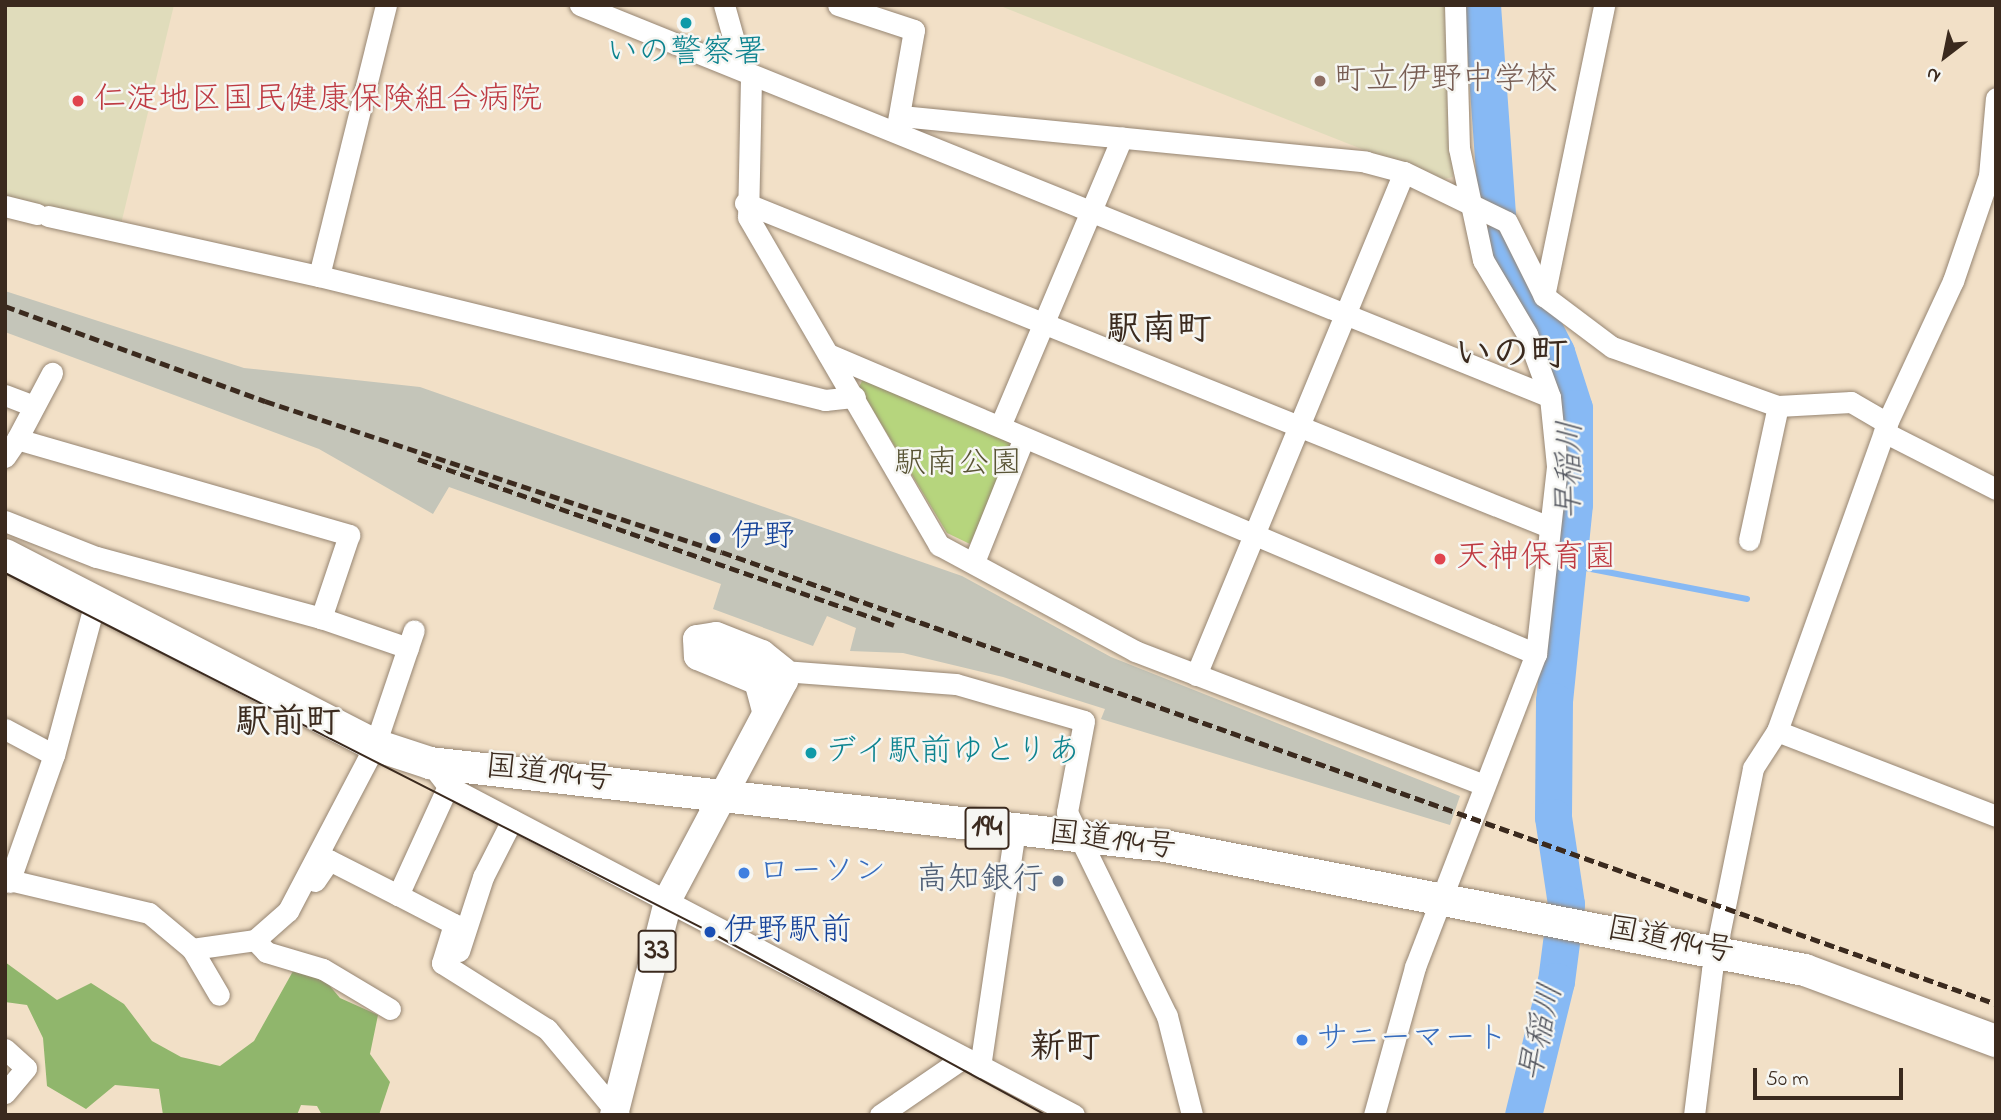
<!DOCTYPE html>
<html>
<head>
<meta charset="utf-8">
<style>
  body { margin:0 }
  #map { position:relative; width:2001px; height:1120px; overflow:hidden; background:#f2e0c7; font-family:"Indie Flower","Klee One",sans-serif }
  div>[style] { position:absolute }
  [style*='--x'] { left:calc(var(--x)*1px); top:calc(var(--y)*1px); width:calc(var(--w)*1px); rotate:calc(var(--a)*1deg) }
  .built>* { inset:0; background:#e0dcbb }
  .industrial>* { inset:0; background:#c4c5b9 }
  .green>* { inset:0; background:#b6d57d }
  .forest>* { inset:0; background:#90b66c }
  .stream>* { height:6px; margin:-3px; padding:0 3px; transform-origin:3px; border-radius:3px; background:#87b9f4 }
  .river>* { height:37px; margin:-18.5px; padding:0 18.5px; transform-origin:18.5px; border-radius:18.5px; background:#87b9f4 }
  .roads { filter:drop-shadow(0 0 2px #968572) drop-shadow(0 0 2px #968572) }
  .minor>* { height:21px; margin:-10.5px; padding:0 10.5px; transform-origin:10.5px; border-radius:10.5px; background:#fff }
  .major>* { height:28px; margin:-14px; padding:0 14px; transform-origin:14px; border-radius:14px; background:#fff }
  .highway>* { height:32px; margin:-16px; padding:0 16px; transform-origin:16px; border-radius:16px; background:#fff }
  .tram>* { height:2px; margin:-1px; padding:0 1px; transform-origin:1px; border-radius:1px; background:#3b2a1e }
  .rail>* { height:5px; margin-top:-2.5px; transform-origin:0; background:repeating-linear-gradient(90deg,#3b2a1e 0 10px,transparent 0 15px) }
  .dots>* { width:19px; height:19px; translate:-50% -50%; box-sizing:border-box; border:4px solid #f6f6f2; border-radius:50% }
  span { translate:-50% -50%; white-space:nowrap; text-align:center; line-height:1.15; -webkit-text-stroke:5px #f6f6f2; paint-order:stroke }
  .shield-label span { padding:2px 5px; background:#f6f6f2; border:2px solid; border-radius:5px; -webkit-text-stroke-width:0 }
  .shield-label { font-size:30px; color:#3b2a1e; font-weight:700 }
  .culture-label { font-size:32px; color:#0d838f }
  .left { translate:0 -50%; text-align:left }
  .education-label { font-size:32px; color:#785e54 }
  .health-label { font-size:32px; color:#be3a42 }
  .park-label { font-size:32px; color:#5a5536 }
  .transit-label { font-size:32px; color:#164399 }
  .street-label { font-size:32px; color:#3b2a1e }
  .shop-label { font-size:32px; color:#366cbe }
  .service-label { font-size:32px; color:#4e5e75 }
  .right { translate:-100% -50%; text-align:right }
  .water-label { font-size:33px; color:#52555e; font-style:italic }
  .quarter-label { font-size:35px; color:#3b2a1e; font-weight:700 }
  .district-label { font-size:38px; color:#3b2a1e; font-weight:700 }
  .frame { position:absolute; inset:0; border:7px solid #3b2a1e; pointer-events:none }
  .north { position:absolute; left:1910px; top:21px; width:70px; height:70px; -webkit-text-stroke:5px #f6f6f2; paint-order:stroke; rotate:212deg; font-size:19px; font-weight:700; line-height:28px; text-align:center; color:#3b2a1e }
  .north::after { content:''; display:block; margin:auto; width:24px; height:32px; background:#3b2a1e; clip-path:polygon(50% 0,100% 100%,50% 72%,0 100%) }
  .scale { position:absolute; left:1753px; top:1068px; width:150px; height:32px; box-sizing:border-box; border:4px solid #3b2a1e; border-top:0; padding-left:9px; font-size:21px; line-height:24px; white-space:nowrap; color:#3b2a1e; -webkit-text-stroke:5px #f6f6f2; paint-order:stroke }
</style>
</head>
<body>
<div id="map">
  <div class="built">
    <i style="clip-path:polygon(5px 5px,174px 5px,121px 224px,5px 196px)"></i>
    <i style="clip-path:polygon(998px 5px,1447px 5px,1453px 177px,1440px 180px)"></i>
  </div>
  <div class="industrial">
    <i style="clip-path:polygon(5px 291px,244px 368px,420px 387px,962px 576px,1111px 657px,1460px 796px,1450px 825px,1101px 719px,1105px 709px,1003px 677px,903px 653px,850px 651px,856px 628px,827px 616px,813px 646px,713px 609px,721px 584px,449px 487px,433px 514px,319px 449px,5px 332px)"></i>
  </div>
  <div class="green">
    <i style="clip-path:polygon(864px 377px,1009px 438px,1012px 450px,970px 544px,947px 533px,859px 387px)"></i>
  </div>
  <div class="forest">
    <i style="clip-path:polygon(5px 962px,57px 1000px,91px 983px,124px 1004px,152px 1041px,181px 1057px,220px 1066px,254px 1041px,297px 964px,319px 973px,340px 998px,378px 1015px,370px 1054px,390px 1082px,379px 1115px,322px 1115px,317px 1106px,301px 1105px,297px 1115px,163px 1115px,159px 1089px,115px 1085px,86px 1109px,47px 1086px,43px 1038px,27px 1005px,5px 1002px)"></i>
  </div>
  <div class="stream">
    <i style="--x:1586;--y:568;--w:164;--a:10.9"></i>
  </div>
  <div class="river">
    <i style="--x:1482;--y:5;--w:237;--a:85.9"></i>
    <i style="--x:1499;--y:241;--w:125;--a:62.8"></i>
    <i style="--x:1556;--y:352;--w:59;--a:72.2"></i>
    <i style="--x:1574;--y:408;--w:96;--a:90"></i>
    <i style="--x:1574;--y:504;--w:198;--a:95.8"></i>
    <i style="--x:1554;--y:701;--w:116;--a:90.5"></i>
    <i style="--x:1553;--y:817;--w:88;--a:81.5"></i>
    <i style="--x:1566;--y:904;--w:78;--a:97.4"></i>
    <i style="--x:1556;--y:981;--w:138;--a:103.8"></i>
  </div>
  <div class="roads">
    <div class="minor">
      <i style="--x:386;--y:5;--w:279;--a:103.9"></i>
      <i style="--x:319;--y:276;--w:521;--a:13.77"></i>
      <i style="--x:825;--y:400;--w:30;--a:-6"></i>
      <i style="--x:580;--y:5;--w:1046;--a:22"></i>
      <i style="--x:724;--y:5;--w:66;--a:74.3"></i>
      <i style="--x:838;--y:5;--w:80;--a:18.2"></i>
      <i style="--x:914;--y:30;--w:97;--a:100"></i>
      <i style="--x:751;--y:78;--w:139;--a:91.2"></i>
      <i style="--x:748;--y:217;--w:380;--a:59.8"></i>
      <i style="--x:939;--y:545;--w:223;--a:28.4"></i>
      <i style="--x:1135;--y:651;--w:374;--a:21"></i>
      <i style="--x:901;--y:116;--w:467;--a:5.6"></i>
      <i style="--x:1366;--y:162;--w:39;--a:15"></i>
      <i style="--x:1404;--y:172;--w:114;--a:25.9"></i>
      <i style="--x:1507;--y:222;--w:83;--a:63.4"></i>
      <i style="--x:1544;--y:296;--w:85;--a:36.9"></i>
      <i style="--x:1612;--y:347;--w:176;--a:19.6"></i>
      <i style="--x:1778;--y:406;--w:73;--a:-3.1"></i>
      <i style="--x:1851;--y:402;--w:42;--a:30.3"></i>
      <i style="--x:745;--y:203;--w:867;--a:21.95"></i>
      <i style="--x:5;--y:206;--w:33;--a:14"></i>
      <i style="--x:48;--y:216;--w:278;--a:12.5"></i>
      <i style="--x:1544;--y:296;--w:297;--a:-78.3"></i>
      <i style="--x:828;--y:354;--w:769;--a:22.96"></i>
      <i style="--x:5;--y:395;--w:31;--a:21"></i>
      <i style="--x:1001;--y:424;--w:311;--a:-67.1"></i>
      <i style="--x:1884;--y:432;--w:126;--a:27"></i>
      <i style="--x:17;--y:439;--w:75;--a:-62.1"></i>
      <i style="--x:5;--y:457;--w:22;--a:-56"></i>
      <i style="--x:17;--y:439;--w:346;--a:16.1"></i>
      <i style="--x:349;--y:535;--w:88;--a:108.6"></i>
      <i style="--x:321;--y:618;--w:233;--a:-164.8"></i>
      <i style="--x:96;--y:557;--w:98;--a:-158.4"></i>
      <i style="--x:1749;--y:540;--w:137;--a:-77.8"></i>
      <i style="--x:974;--y:562;--w:131;--a:-68.1"></i>
      <i style="--x:321;--y:618;--w:92;--a:19"></i>
      <i style="--x:783;--y:671;--w:173;--a:4.3"></i>
      <i style="--x:956;--y:684;--w:133;--a:16.1"></i>
      <i style="--x:1084;--y:721;--w:93;--a:100.6"></i>
      <i style="--x:1067;--y:812;--w:227;--a:63.9"></i>
      <i style="--x:1167;--y:1016;--w:102;--a:75.8"></i>
      <i style="--x:1196;--y:675;--w:544;--a:-67.53"></i>
      <i style="--x:5;--y:729;--w:55;--a:28"></i>
      <i style="--x:1777;--y:731;--w:235;--a:21.2"></i>
      <i style="--x:430;--y:763;--w:29;--a:52"></i>
      <i style="--x:448;--y:786;--w:707;--a:27.72"></i>
      <i style="--x:448;--y:786;--w:120;--a:114.6"></i>
      <i style="--x:398;--y:895;--w:63;--a:27.4"></i>
      <i style="--x:454;--y:924;--w:41;--a:107.1"></i>
      <i style="--x:442;--y:963;--w:124;--a:32.2"></i>
      <i style="--x:547;--y:1029;--w:112;--a:50.1"></i>
      <i style="--x:5;--y:879;--w:148;--a:13.3"></i>
      <i style="--x:149;--y:913;--w:56;--a:39.9"></i>
      <i style="--x:192;--y:949;--w:64;--a:-8.1"></i>
      <i style="--x:255;--y:940;--w:44;--a:-41.3"></i>
      <i style="--x:288;--y:911;--w:187;--a:-62.3"></i>
      <i style="--x:375;--y:745;--w:121;--a:-71.3"></i>
      <i style="--x:315;--y:881;--w:25;--a:-56"></i>
      <i style="--x:329;--y:860;--w:77;--a:26.9"></i>
      <i style="--x:9;--y:882;--w:135;--a:-70.5"></i>
      <i style="--x:54;--y:755;--w:158;--a:-75"></i>
      <i style="--x:255;--y:940;--w:16;--a:47"></i>
      <i style="--x:266;--y:952;--w:59;--a:16.6"></i>
      <i style="--x:323;--y:969;--w:78;--a:30.8"></i>
      <i style="--x:192;--y:949;--w:53;--a:59.6"></i>
      <i style="--x:459;--y:951;--w:78;--a:-72"></i>
      <i style="--x:483;--y:877;--w:64;--a:-63"></i>
      <i style="--x:5;--y:1049;--w:28;--a:42"></i>
      <i style="--x:26;--y:1068;--w:33;--a:130"></i>
      <i style="--x:980;--y:1067;--w:239;--a:-81.6"></i>
      <i style="--x:880;--y:1115;--w:101;--a:-34.5"></i>
      <i style="--x:1374;--y:1115;--w:154;--a:-74.5"></i>
      <i style="--x:1415;--y:967;--w:336;--a:-68.9"></i>
      <i style="--x:1536;--y:654;--w:189;--a:-83.6"></i>
      <i style="--x:1557;--y:466;--w:69;--a:-95.8"></i>
      <i style="--x:1550;--y:397;--w:67;--a:-110.1"></i>
      <i style="--x:1527;--y:334;--w:86;--a:-120.7"></i>
      <i style="--x:1483;--y:260;--w:115;--a:-102.1"></i>
      <i style="--x:1459;--y:148;--w:143;--a:-91.6"></i>
      <i style="--x:1694;--y:1115;--w:146;--a:-82.9"></i>
      <i style="--x:1712;--y:970;--w:206;--a:-78.5"></i>
      <i style="--x:1753;--y:768;--w:44;--a:-57"></i>
      <i style="--x:1777;--y:731;--w:327;--a:-70.3"></i>
      <i style="--x:1887;--y:423;--w:157;--a:-65.1"></i>
      <i style="--x:1953;--y:281;--w:111;--a:-71.1"></i>
      <i style="--x:1989;--y:176;--w:78;--a:-84.9"></i>
    </div>
    <div class="major">
      <i style="--x:614;--y:1115;--w:225;--a:-75.8"></i>
      <i style="--x:669;--y:897;--w:245;--a:-62"></i>
      <i style="--x:784;--y:681;--w:10;--a:-96"></i>
      <i style="--x:783;--y:671;--w:27;--a:-141"></i>
      <i style="--x:762;--y:654;--w:49;--a:-158.6"></i>
      <i style="--x:716;--y:636;--w:19;--a:171"></i>
      <i style="--x:697;--y:639;--w:17;--a:87"></i>
      <i style="--x:698;--y:656;--w:65;--a:22.6"></i>
      <i style="--x:758;--y:681;--w:31;--a:75"></i>
    </div>
    <div class="highway">
      <i style="--x:5;--y:555;--w:416;--a:27.2"></i>
      <i style="--x:375;--y:745;--w:58;--a:18.1"></i>
      <i style="--x:430;--y:763;--w:740;--a:6.44"></i>
      <i style="--x:1165;--y:846;--w:652;--a:10.97"></i>
      <i style="--x:1805;--y:970;--w:204;--a:20.4"></i>
    </div>
  </div>
  <div class="tram">
    <i style="--x:5;--y:573;--w:791;--a:26.99"></i>
    <i style="--x:710;--y:932;--w:382;--a:28.6"></i>
  </div>
  <div class="rail">
    <i style="--x:5;--y:306;--w:277;--a:20.1"></i>
    <i style="--x:265;--y:401;--w:481;--a:18.3"></i>
    <i style="--x:722;--y:552;--w:1352;--a:19.53"></i>
    <i style="--x:418;--y:459;--w:504;--a:19.23"></i>
  </div>
  <div class="dots">
    <i style="left:686px;top:23px;background:#0f9aa8"></i>
    <i style="left:1320px;top:81px;background:#8d6e63"></i>
    <i style="left:78px;top:101px;background:#e0444e"></i>
    <i style="left:715px;top:538px;background:#1a4fb4"></i>
    <i style="left:1440px;top:559px;background:#e0444e"></i>
    <i style="left:811px;top:753px;background:#0f9aa8"></i>
    <i style="left:744px;top:873px;background:#3f7fe0"></i>
    <i style="left:1058px;top:881px;background:#5c6f8a"></i>
    <i style="left:710px;top:932px;background:#1a4fb4"></i>
    <i style="left:1302px;top:1040px;background:#3f7fe0"></i>
  </div>
  <div class="shield-label">
    <span style="left:987px;top:828px">194</span>
    <span style="left:657px;top:951px">33</span>
  </div>
  <div class="culture-label">
    <span style="left:686px;top:54px">いの警察署</span>
    <span class="left" style="left:825px;top:753px">デイ駅前ゆとりあ</span>
  </div>
  <div class="education-label">
    <span class="left" style="left:1334px;top:81px">町立伊野中学校</span>
  </div>
  <div class="health-label">
    <span class="left" style="left:94px;top:101px">仁淀地区国民健康保険組合病院</span>
    <span class="left" style="left:1456px;top:559px">天神保育園</span>
  </div>
  <div class="park-label">
    <span style="left:958px;top:465px">駅南公園</span>
  </div>
  <div class="transit-label">
    <span class="left" style="left:731px;top:538px">伊野</span>
    <span class="left" style="left:724px;top:932px">伊野駅前</span>
  </div>
  <div class="street-label">
    <span style="left:549px;top:775px;rotate:6deg">国道194号</span>
    <span style="left:1112px;top:842px;rotate:7deg">国道194号</span>
    <span style="left:1670px;top:942px;rotate:11deg">国道194号</span>
  </div>
  <div class="shop-label">
    <span class="left" style="left:758px;top:873px">ローソン</span>
    <span class="left" style="left:1316px;top:1040px">サニーマート</span>
  </div>
  <div class="service-label">
    <span class="right" style="left:1044px;top:881px">高知銀行</span>
  </div>
  <div class="water-label">
    <span style="left:1572px;top:470px;rotate:-89deg">早稲川</span>
    <span style="left:1543px;top:1033px;rotate:-77deg">早稲川</span>
  </div>
  <div class="quarter-label">
    <span style="left:1159px;top:331px">駅南町</span>
    <span style="left:288px;top:724px">駅前町</span>
    <span style="left:1065px;top:1049px">新町</span>
  </div>
  <div class="district-label">
    <span style="left:1511px;top:357px">いの町</span>
  </div>
  <div class="frame"></div>
  <div class="north">N</div>
  <div class="scale">50 m</div>
</div>
</body>
</html>
